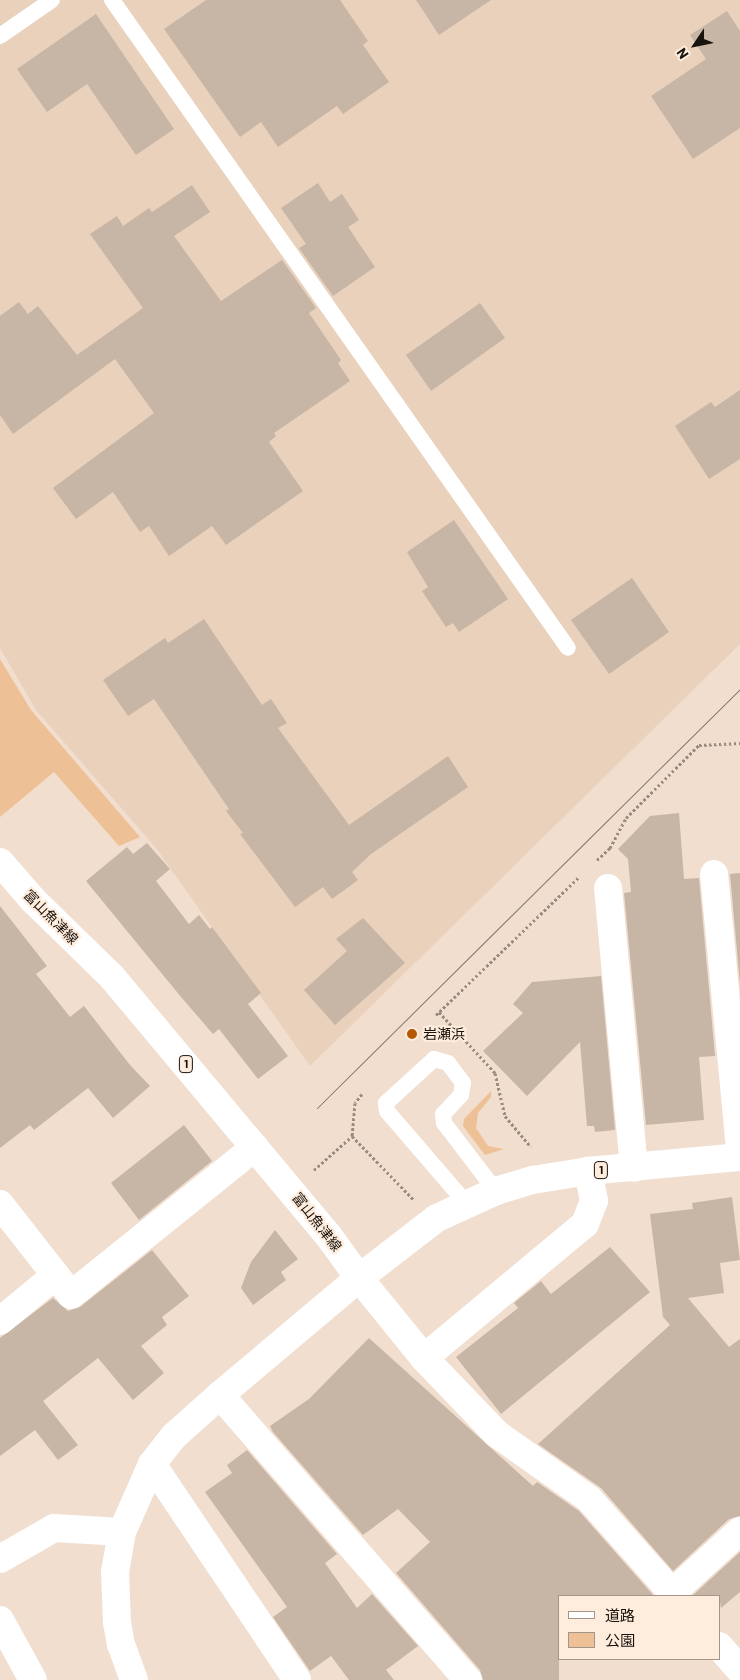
<!DOCTYPE html>
<html>
<head>
<meta charset="utf-8">
<style>
  body { margin:0 }
  #map { position:relative; width:740px; height:1680px; overflow:hidden; background:#f1decf; font-family:Barlow,"Noto Sans JP",sans-serif }
  div>[style] { position:absolute }
  [style*='--x'] { left:calc(var(--x)*1px); top:calc(var(--y)*1px); width:calc(var(--w)*1px); rotate:calc(var(--a)*1deg) }
  .built>* { inset:0; background:#e9d1bc }
  .green>* { inset:0; background:#eec096 }
  .building>* { inset:0; background:#c7b5a6 }
  .path>* { height:3px; margin-top:-1.5px; transform-origin:0; background:repeating-linear-gradient(90deg,#998b80 0 2.5px,transparent 0 5px) }
  .lane>* { height:16px; margin:-8px; padding:0 8px; transform-origin:8px; border-radius:8px; background:#fff }
  .street>* { height:28px; margin:-14px; padding:0 14px; transform-origin:14px; border-radius:14px; background:#fff }
  .secondary>* { height:28px; margin:-14px; padding:0 14px; transform-origin:14px; border-radius:14px; background:#fff }
  .primary>* { height:28px; margin:-14px; padding:0 14px; transform-origin:14px; border-radius:14px; background:#fff }
  .tram>* { height:1px; margin:-0.5px; padding:0 0.5px; transform-origin:0.5px; border-radius:0.5px; background:#82756b }
  .dots>* { width:14px; height:14px; translate:-50% -50%; box-sizing:border-box; border:2px solid #feecdc; border-radius:50% }
  span { translate:-50% -50%; white-space:nowrap; text-align:center; line-height:1.15; -webkit-text-stroke:4px #feecdc; paint-order:stroke }
  .shield-label span { padding:1px 4px; background:#feecdc; border:1px solid; border-radius:4px; -webkit-text-stroke-width:0 }
  .shield-label { font-size:12px; color:#19130d; font-weight:700 }
  .street-label { font-size:14px; color:#19130d }
  .poi-label { font-size:14px; color:#19130d }
  .left { translate:0 -50%; text-align:left }
  .legend { position:absolute; left:558px; top:1595px; width:162px; height:65px; box-sizing:border-box; background:#feecdc; border:1px solid #a29589; margin:0; padding:6px 9px; list-style:none; font-size:15px; color:#19130d }
  .legend li { display:flex; align-items:center; gap:10px; height:25px }
  .legend b { width:25px; border:1px solid #a29589 }
  .north { position:absolute; left:670px; top:20px; width:50px; height:50px; -webkit-text-stroke:4px #feecdc; paint-order:stroke; rotate:236deg; font-size:14px; font-weight:700; line-height:20px; text-align:center; color:#19130d }
  .north::after { content:''; display:block; margin:auto; width:18px; height:22px; background:#19130d; clip-path:polygon(50% 0,100% 100%,50% 72%,0 100%) }
</style>
</head>
<body>
<div id="map">
  <div class="built">
    <i style="clip-path:polygon(0 0,740px 0,740px 644px,310px 1066px,156px 848px,36px 710px,0 648px)"></i>
  </div>
  <div class="green">
    <i style="clip-path:polygon(0 659px,31px 710px,140px 837px,119px 846px,54px 772px,0 817px)"></i>
    <i style="clip-path:polygon(491px 1091px,491px 1097px,478px 1113px,476px 1128px,488px 1146px,504px 1149px,485px 1155px,463px 1126px,464px 1119px)"></i>
  </div>
  <div class="building">
    <i style="clip-path:polygon(206px 0,340px 0,368px 41px,363px 45px,389px 82px,343px 114px,337px 106px,278px 147px,261px 122px,240px 137px,164px 29px)"></i>
    <i style="clip-path:polygon(416px 0,491px 0,439px 35px)"></i>
    <i style="clip-path:polygon(727px 11px,740px 31px,740px 128px,693px 159px,651px 96px,706px 59px,690px 35px)"></i>
    <i style="clip-path:polygon(96px 14px,174px 129px,136px 155px,87px 84px,47px 112px,17px 69px)"></i>
    <i style="clip-path:polygon(318px 183px,330px 202px,342px 194px,359px 220px,348px 227px,375px 267px,333px 296px,299px 248px,306px 244px,281px 208px)"></i>
    <i style="clip-path:polygon(192px 185px,210px 212px,174px 236px,221px 301px,282px 260px,316px 308px,309px 313px,341px 360px,338px 363px,350px 381px,274px 433px,276px 436px,269px 442px,303px 491px,226px 545px,212px 526px,169px 556px,149px 526px,140px 532px,113px 492px,76px 519px,53px 488px,154px 413px,115px 359px,13px 434px,0 415px,0 316px,19px 302px,28px 314px,38px 306px,77px 355px,143px 308px,90px 234px,117px 216px,123px 226px,149px 208px,152px 212px)"></i>
    <i style="clip-path:polygon(480px 303px,505px 338px,431px 391px,406px 355px)"></i>
    <i style="clip-path:polygon(740px 390px,740px 459px,709px 479px,675px 426px,711px 402px,715px 407px)"></i>
    <i style="clip-path:polygon(454px 520px,508px 599px,459px 632px,453px 623px,446px 627px,422px 591px,428px 587px,407px 552px)"></i>
    <i style="clip-path:polygon(632px 578px,669px 632px,609px 674px,571px 620px)"></i>
    <i style="clip-path:polygon(204px 619px,262px 705px,271px 699px,287px 723px,278px 728px,349px 825px,448px 756px,468px 787px,371px 854px,352px 872px,358px 880px,332px 899px,323px 887px,295px 907px,240px 834px,243px 833px,226px 811px,229px 809px,154px 699px,128px 716px,103px 680px,165px 638px,168px 643px)"></i>
    <i style="clip-path:polygon(679px 813px,684px 879px,699px 878px,715px 1056px,699px 1057px,704px 1120px,646px 1125px,624px 893px,631px 892px,628px 859px,618px 849px,650px 816px)"></i>
    <i style="clip-path:polygon(147px 843px,170px 869px,156px 881px,189px 924px,199px 915px,210px 929px,212px 927px,261px 993px,248px 1004px,288px 1056px,258px 1079px,219px 1029px,213px 1034px,181px 997px,86px 881px,127px 847px,133px 854px)"></i>
    <i style="clip-path:polygon(740px 873px,740px 984px,730px 874px)"></i>
    <i style="clip-path:polygon(0 906px,47px 966px,36px 974px,70px 1017px,84px 1006px,130px 1065px,150px 1086px,113px 1118px,88px 1088px,34px 1130px,30px 1125px,0 1148px)"></i>
    <i style="clip-path:polygon(363px 918px,405px 963px,335px 1025px,304px 990px,347px 951px,336px 939px)"></i>
    <i style="clip-path:polygon(601px 976px,615px 1130px,595px 1132px,594px 1126px,587px 1126px,580px 1042px,527px 1096px,483px 1051px,523px 1013px,513px 1004px,532px 982px)"></i>
    <i style="clip-path:polygon(184px 1125px,212px 1161px,139px 1220px,111px 1183px)"></i>
    <i style="clip-path:polygon(732px 1197px,740px 1260px,720px 1263px,724px 1293px,688px 1298px,729px 1347px,740px 1339px,740px 1516px,729px 1519px,673px 1571px,601px 1488px,538px 1444px,670px 1325px,663px 1317px,650px 1214px,693px 1209px,692px 1203px)"></i>
    <i style="clip-path:polygon(275px 1230px,298px 1259px,281px 1272px,286px 1280px,253px 1305px,241px 1288px,251px 1262px)"></i>
    <i style="clip-path:polygon(610px 1247px,650px 1292px,501px 1414px,456px 1357px,518px 1308px,514px 1303px,541px 1281px,551px 1294px)"></i>
    <i style="clip-path:polygon(152px 1250px,189px 1296px,162px 1317px,167px 1325px,141px 1346px,164px 1373px,133px 1400px,98px 1358px,43px 1401px,78px 1445px,58px 1460px,35px 1430px,0 1456px,0 1338px,53px 1298px,68px 1311px,80px 1307px)"></i>
    <i style="clip-path:polygon(369px 1338px,533px 1486px,537px 1482px,579px 1511px,654px 1596px,559px 1596px,559px 1680px,483px 1680px,480px 1670px,396px 1573px,430px 1542px,398px 1509px,363px 1535px,273px 1432px,270px 1426px,309px 1399px)"></i>
    <i style="clip-path:polygon(247px 1450px,337px 1554px,325px 1563px,357px 1608px,372px 1594px,418px 1646px,386px 1670px,394px 1680px,349px 1680px,331px 1656px,310px 1671px,273px 1617px,287px 1607px,205px 1492px,232px 1473px,227px 1465px)"></i>
    <i style="clip-path:polygon(740px 1552px,740px 1592px,721px 1608px,719px 1596px,692px 1596px)"></i>
  </div>
  <div class="path">
    <i style="--x:597;--y:860;--w:18;--a:-43"></i>
    <i style="--x:610;--y:848;--w:34;--a:-62"></i>
    <i style="--x:626;--y:818;--w:103;--a:-45"></i>
    <i style="--x:699;--y:745;--w:41;--a:-2.8"></i>
    <i style="--x:439;--y:1012;--w:83;--a:47.4"></i>
    <i style="--x:495;--y:1073;--w:44;--a:76.9"></i>
    <i style="--x:505;--y:1116;--w:40;--a:50"></i>
    <i style="--x:436;--y:1015;--w:200;--a:-44"></i>
    <i style="--x:362;--y:1094;--w:11;--a:128"></i>
    <i style="--x:355;--y:1103;--w:33;--a:95"></i>
    <i style="--x:352;--y:1136;--w:88;--a:45.9"></i>
    <i style="--x:314;--y:1170;--w:51;--a:-41.8"></i>
  </div>
  <div class="lane">
    <i style="--x:112;--y:0;--w:792;--a:54.87"></i>
    <i style="--x:0;--y:36;--w:63;--a:-34.7"></i>
    <i style="--x:466;--y:1203;--w:121;--a:-130.7"></i>
    <i style="--x:387;--y:1111;--w:8;--a:-97"></i>
    <i style="--x:386;--y:1103;--w:65;--a:-42.5"></i>
    <i style="--x:434;--y:1059;--w:15;--a:16"></i>
    <i style="--x:448;--y:1063;--w:25;--a:53"></i>
    <i style="--x:463;--y:1083;--w:12;--a:99"></i>
    <i style="--x:461;--y:1095;--w:26;--a:133"></i>
    <i style="--x:443;--y:1114;--w:9;--a:84"></i>
    <i style="--x:444;--y:1123;--w:86;--a:52.6"></i>
  </div>
  <div class="street">
    <i style="--x:714;--y:874;--w:278;--a:84.6"></i>
    <i style="--x:608;--y:888;--w:281;--a:84.7"></i>
    <i style="--x:0;--y:1204;--w:115;--a:52"></i>
    <i style="--x:71;--y:1295;--w:236;--a:-38.8"></i>
    <i style="--x:359;--y:1278;--w:103;--a:50.9"></i>
    <i style="--x:424;--y:1358;--w:105;--a:46.2"></i>
    <i style="--x:497;--y:1434;--w:113;--a:35.2"></i>
    <i style="--x:589;--y:1499;--w:130;--a:48.4"></i>
    <i style="--x:0;--y:1321;--w:72;--a:-39.4"></i>
    <i style="--x:424;--y:1358;--w:209;--a:-39.8"></i>
    <i style="--x:585;--y:1224;--w:25;--a:-69"></i>
    <i style="--x:594;--y:1201;--w:31;--a:-101"></i>
    <i style="--x:220;--y:1395;--w:378;--a:49"></i>
    <i style="--x:152;--y:1464;--w:260;--a:56.1"></i>
    <i style="--x:0;--y:1559;--w:62;--a:-29.9"></i>
    <i style="--x:54;--y:1528;--w:68;--a:3.4"></i>
    <i style="--x:672;--y:1593;--w:92;--a:-42.4"></i>
    <i style="--x:0;--y:1620;--w:68;--a:61.2"></i>
    <i style="--x:719;--y:1646;--w:32;--a:49"></i>
  </div>
  <div class="secondary">
    <i style="--x:134;--y:1680;--w:37;--a:-110"></i>
    <i style="--x:121;--y:1645;--w:22;--a:-100"></i>
    <i style="--x:117;--y:1623;--w:51;--a:-92.2"></i>
    <i style="--x:115;--y:1572;--w:41;--a:-80.1"></i>
    <i style="--x:122;--y:1532;--w:74;--a:-66.2"></i>
    <i style="--x:152;--y:1464;--w:36;--a:-52"></i>
    <i style="--x:174;--y:1436;--w:62;--a:-41.7"></i>
    <i style="--x:220;--y:1395;--w:182;--a:-40.1"></i>
  </div>
  <div class="primary">
    <i style="--x:0;--y:862;--w:50;--a:49"></i>
    <i style="--x:33;--y:900;--w:110;--a:44.3"></i>
    <i style="--x:112;--y:977;--w:336;--a:50.1"></i>
    <i style="--x:328;--y:1235;--w:53;--a:54.2"></i>
    <i style="--x:359;--y:1278;--w:98;--a:-37.6"></i>
    <i style="--x:437;--y:1218;--w:65;--a:-24.6"></i>
    <i style="--x:496;--y:1191;--w:39;--a:-17"></i>
    <i style="--x:533;--y:1180;--w:56;--a:-9.3"></i>
    <i style="--x:588;--y:1171;--w:153;--a:-5.3"></i>
  </div>
  <div class="tram">
    <i style="--x:317;--y:1108;--w:595;--a:-44.73"></i>
  </div>
  <div class="dots">
    <i style="left:412px;top:1034px;background:#b45700"></i>
  </div>
  <div class="shield-label">
    <span style="left:186px;top:1064px">1</span>
    <span style="left:601px;top:1170px">1</span>
  </div>
  <div class="street-label">
    <span style="left:51px;top:917px;rotate:45deg">富山魚津線</span>
    <span style="left:317px;top:1222px;rotate:52deg">富山魚津線</span>
  </div>
  <div class="poi-label">
    <span class="left" style="left:423px;top:1034px">岩瀬浜</span>
  </div>
  <ul class="legend">
  <li><b style="height:6px;background:#fff"></b>道路</li>
  <li><b style="height:14px;background:#eec096"></b>公園</li>
  </ul>
  <div class="north">N</div>
</div>
</body>
</html>
